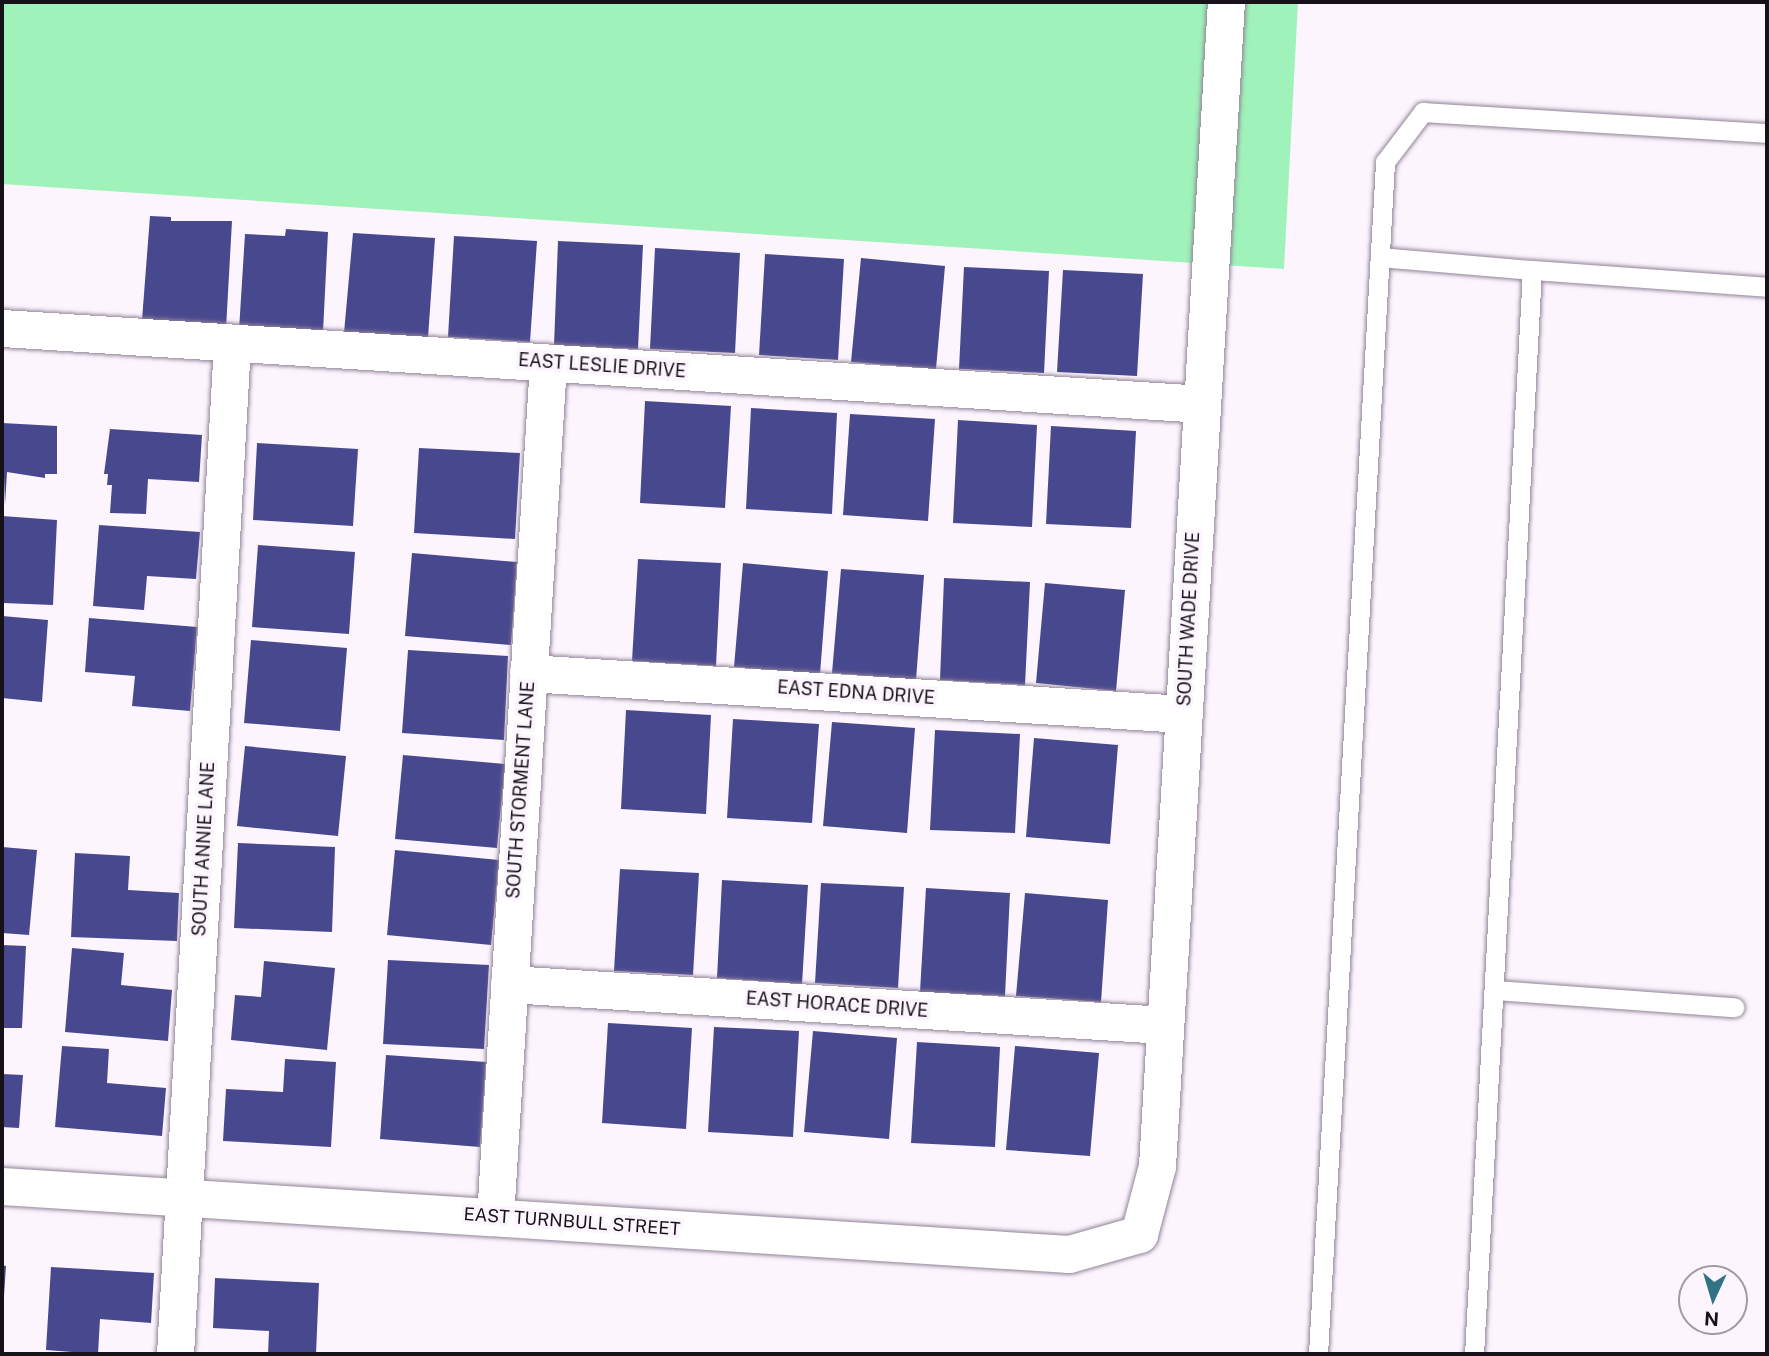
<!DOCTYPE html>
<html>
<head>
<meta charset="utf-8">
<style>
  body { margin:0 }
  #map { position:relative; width:1769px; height:1356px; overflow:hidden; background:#fcf5fe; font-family:"Public Sans",sans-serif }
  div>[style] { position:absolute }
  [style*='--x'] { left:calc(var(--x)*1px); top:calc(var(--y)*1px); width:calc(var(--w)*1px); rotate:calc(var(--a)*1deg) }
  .green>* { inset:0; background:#9ff2ba }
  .building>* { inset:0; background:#48488f }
  .roads { filter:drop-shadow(0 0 2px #928396) drop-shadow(0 0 2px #928396) }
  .service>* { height:19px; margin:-9.5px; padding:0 9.5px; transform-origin:9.5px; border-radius:9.5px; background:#fff }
  .minor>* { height:37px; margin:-18.5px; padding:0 18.5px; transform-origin:18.5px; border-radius:18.5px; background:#fff }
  span { translate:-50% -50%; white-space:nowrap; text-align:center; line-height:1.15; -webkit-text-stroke:7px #fcf5fe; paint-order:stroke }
  .street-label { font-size:18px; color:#171219 }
  .frame { position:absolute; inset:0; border:4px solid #171219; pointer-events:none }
  .north { position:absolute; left:1678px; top:1265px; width:70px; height:70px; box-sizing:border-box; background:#fcf5fe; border:2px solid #a09aa2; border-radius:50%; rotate:184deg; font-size:19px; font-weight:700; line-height:28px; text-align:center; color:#171219 }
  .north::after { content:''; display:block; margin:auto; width:24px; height:32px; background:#317285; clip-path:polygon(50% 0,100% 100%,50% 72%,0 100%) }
</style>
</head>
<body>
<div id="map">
  <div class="green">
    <i style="clip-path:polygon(2px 2px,1298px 2px,1284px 269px,2px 184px)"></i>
  </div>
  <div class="building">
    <i style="clip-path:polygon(150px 216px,171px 217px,171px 221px,232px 221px,226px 329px,142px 320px)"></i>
    <i style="clip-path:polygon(286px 229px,328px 232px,323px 332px,239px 330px,245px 234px,285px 236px)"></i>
    <i style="clip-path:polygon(353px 233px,435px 238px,428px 338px,344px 333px)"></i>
    <i style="clip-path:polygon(454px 236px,537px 241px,530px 342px,448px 337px)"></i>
    <i style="clip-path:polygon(558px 241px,643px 245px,638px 349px,554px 346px)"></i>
    <i style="clip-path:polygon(655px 248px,740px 253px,735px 353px,650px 349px)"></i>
    <i style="clip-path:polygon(765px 254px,844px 259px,838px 360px,759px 355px)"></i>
    <i style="clip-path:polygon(861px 258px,945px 266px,936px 369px,851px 362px)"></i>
    <i style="clip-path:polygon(964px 267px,1049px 271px,1044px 373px,959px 369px)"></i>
    <i style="clip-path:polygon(1063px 270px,1143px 274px,1137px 376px,1057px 372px)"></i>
    <i style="clip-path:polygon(645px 401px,731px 406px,725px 508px,640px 503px)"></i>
    <i style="clip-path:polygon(751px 408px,837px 413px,832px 514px,746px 509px)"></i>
    <i style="clip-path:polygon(850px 414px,935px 419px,928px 521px,843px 515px)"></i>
    <i style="clip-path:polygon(958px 420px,1037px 425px,1032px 527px,953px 523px)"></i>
    <i style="clip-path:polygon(2px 423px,57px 426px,57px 474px,45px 474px,45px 478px,7px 472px,5px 505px)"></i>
    <i style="clip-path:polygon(1051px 426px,1136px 431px,1131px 528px,1046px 524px)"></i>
    <i style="clip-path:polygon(110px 429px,202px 435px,199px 482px,148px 479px,146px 514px,110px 513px,112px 485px,107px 485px,108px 474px,104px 474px)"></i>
    <i style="clip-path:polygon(257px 443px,358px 449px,353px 526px,253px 520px)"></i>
    <i style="clip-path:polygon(419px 448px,520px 453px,515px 539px,414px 533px)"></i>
    <i style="clip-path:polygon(2px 516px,57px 520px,53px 605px,3px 603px)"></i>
    <i style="clip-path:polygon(99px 525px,200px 532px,196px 579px,147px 576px,144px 610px,93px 606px)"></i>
    <i style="clip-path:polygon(258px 545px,355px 552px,349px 634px,252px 627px)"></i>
    <i style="clip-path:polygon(412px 553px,517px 562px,511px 645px,405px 636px)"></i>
    <i style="clip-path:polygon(638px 559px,721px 563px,716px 666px,632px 661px)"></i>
    <i style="clip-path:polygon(743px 563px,828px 571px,820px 674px,734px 667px)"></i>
    <i style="clip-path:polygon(841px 569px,924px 575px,916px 680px,832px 673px)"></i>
    <i style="clip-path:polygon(944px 578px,1030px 582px,1025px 685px,940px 680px)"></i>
    <i style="clip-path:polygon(1045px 583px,1125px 590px,1116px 691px,1036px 683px)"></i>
    <i style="clip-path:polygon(2px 616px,48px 620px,42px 702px,2px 698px)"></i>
    <i style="clip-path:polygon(89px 618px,197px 627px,190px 711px,132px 706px,135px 676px,85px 672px)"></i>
    <i style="clip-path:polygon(251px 640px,347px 648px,340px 731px,244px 723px)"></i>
    <i style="clip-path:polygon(408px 650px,508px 656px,504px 740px,402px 733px)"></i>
    <i style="clip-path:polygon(626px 710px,711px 715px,706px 814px,621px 809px)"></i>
    <i style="clip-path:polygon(733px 719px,819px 724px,812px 823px,727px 818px)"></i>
    <i style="clip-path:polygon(832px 722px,915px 728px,907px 833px,823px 826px)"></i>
    <i style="clip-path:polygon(935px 730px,1020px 734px,1015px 833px,930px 830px)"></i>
    <i style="clip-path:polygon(1034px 738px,1118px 745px,1110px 844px,1026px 837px)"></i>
    <i style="clip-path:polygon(245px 746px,346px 756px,338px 836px,237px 826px)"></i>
    <i style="clip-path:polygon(403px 755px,505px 764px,497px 848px,395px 839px)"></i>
    <i style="clip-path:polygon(238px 843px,335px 847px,332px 932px,234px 928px)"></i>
    <i style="clip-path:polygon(2px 847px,37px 850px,29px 935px,2px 933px)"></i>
    <i style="clip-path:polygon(395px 850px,499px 860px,491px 945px,387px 935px)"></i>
    <i style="clip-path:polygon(75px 853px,130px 856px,128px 890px,179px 893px,177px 941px,71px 937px)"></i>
    <i style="clip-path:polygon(620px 869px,699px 873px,693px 975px,614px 971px)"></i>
    <i style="clip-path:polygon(722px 880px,808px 885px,802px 984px,717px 978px)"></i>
    <i style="clip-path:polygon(821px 883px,904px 887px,898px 988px,815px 983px)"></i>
    <i style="clip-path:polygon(926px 888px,1010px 893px,1005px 996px,920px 992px)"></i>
    <i style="clip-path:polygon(1025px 893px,1108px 900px,1101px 1002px,1016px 996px)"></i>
    <i style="clip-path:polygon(2px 945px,26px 946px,22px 1028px,2px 1028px)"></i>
    <i style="clip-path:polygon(72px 948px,124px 953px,121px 985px,172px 990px,168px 1041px,65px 1032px)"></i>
    <i style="clip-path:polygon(388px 960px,489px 965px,484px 1049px,383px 1044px)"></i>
    <i style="clip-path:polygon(264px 961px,335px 968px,327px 1050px,231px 1040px,235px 995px,261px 997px)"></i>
    <i style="clip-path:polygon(608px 1023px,692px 1028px,686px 1129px,602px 1123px)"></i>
    <i style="clip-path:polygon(714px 1027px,799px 1031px,793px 1137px,708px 1132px)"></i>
    <i style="clip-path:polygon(813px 1031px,897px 1038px,889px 1139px,804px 1132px)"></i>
    <i style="clip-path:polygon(917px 1042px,1000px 1047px,995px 1147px,911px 1143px)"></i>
    <i style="clip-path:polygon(62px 1046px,109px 1049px,107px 1083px,166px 1088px,162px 1136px,55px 1127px)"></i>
    <i style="clip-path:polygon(1015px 1046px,1099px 1053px,1090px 1156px,1006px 1150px)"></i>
    <i style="clip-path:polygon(386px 1055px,486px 1062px,480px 1147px,380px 1139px)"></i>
    <i style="clip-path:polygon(285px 1059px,336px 1062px,331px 1147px,223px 1141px,226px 1089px,283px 1092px)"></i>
    <i style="clip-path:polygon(2px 1074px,23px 1075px,19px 1128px,2px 1127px)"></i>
    <i style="clip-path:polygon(2px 1265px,6px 1266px,4px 1296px,2px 1296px)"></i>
    <i style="clip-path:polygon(51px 1267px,154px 1273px,151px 1323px,100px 1319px,98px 1354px,46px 1350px)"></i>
    <i style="clip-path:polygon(215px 1278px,319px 1283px,316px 1354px,268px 1354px,269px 1331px,213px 1328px)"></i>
  </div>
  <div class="roads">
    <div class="service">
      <i style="--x:1380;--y:257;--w:153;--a:4.9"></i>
      <i style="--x:1532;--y:270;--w:1086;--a:93.06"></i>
      <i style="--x:1532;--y:270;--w:236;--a:4.1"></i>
      <i style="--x:1494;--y:990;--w:241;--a:4.1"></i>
      <i style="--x:1318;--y:1354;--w:1194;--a:-86.78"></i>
      <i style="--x:1385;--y:162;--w:63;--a:-52.8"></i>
      <i style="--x:1423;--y:112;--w:345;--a:3.5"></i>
    </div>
    <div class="minor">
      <i style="--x:2;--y:328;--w:1202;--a:3.62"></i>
      <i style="--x:528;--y:673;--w:656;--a:3.58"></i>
      <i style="--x:509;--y:984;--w:657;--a:3.58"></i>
      <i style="--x:2;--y:1186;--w:1069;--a:3.65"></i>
      <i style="--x:1069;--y:1254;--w:73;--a:-15.9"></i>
      <i style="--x:1139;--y:1234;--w:70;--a:-75.2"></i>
      <i style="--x:1157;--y:1166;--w:1166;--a:-86.61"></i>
      <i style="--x:495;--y:1217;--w:856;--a:-86.45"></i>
      <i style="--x:175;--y:1354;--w:1013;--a:-86.77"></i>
    </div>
  </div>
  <div class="street-label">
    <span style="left:602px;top:366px;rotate:4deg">EAST LESLIE DRIVE</span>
    <span style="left:1189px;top:619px;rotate:-87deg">SOUTH WADE DRIVE</span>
    <span style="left:856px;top:693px;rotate:4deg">EAST EDNA DRIVE</span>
    <span style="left:521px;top:790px;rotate:-86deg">SOUTH STORMENT LANE</span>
    <span style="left:204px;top:849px;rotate:-87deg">SOUTH ANNIE LANE</span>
    <span style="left:837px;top:1005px;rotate:4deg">EAST HORACE DRIVE</span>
    <span style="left:572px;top:1222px;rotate:4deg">EAST TURNBULL STREET</span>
  </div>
  <div class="frame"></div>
  <div class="north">N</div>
</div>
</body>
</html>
